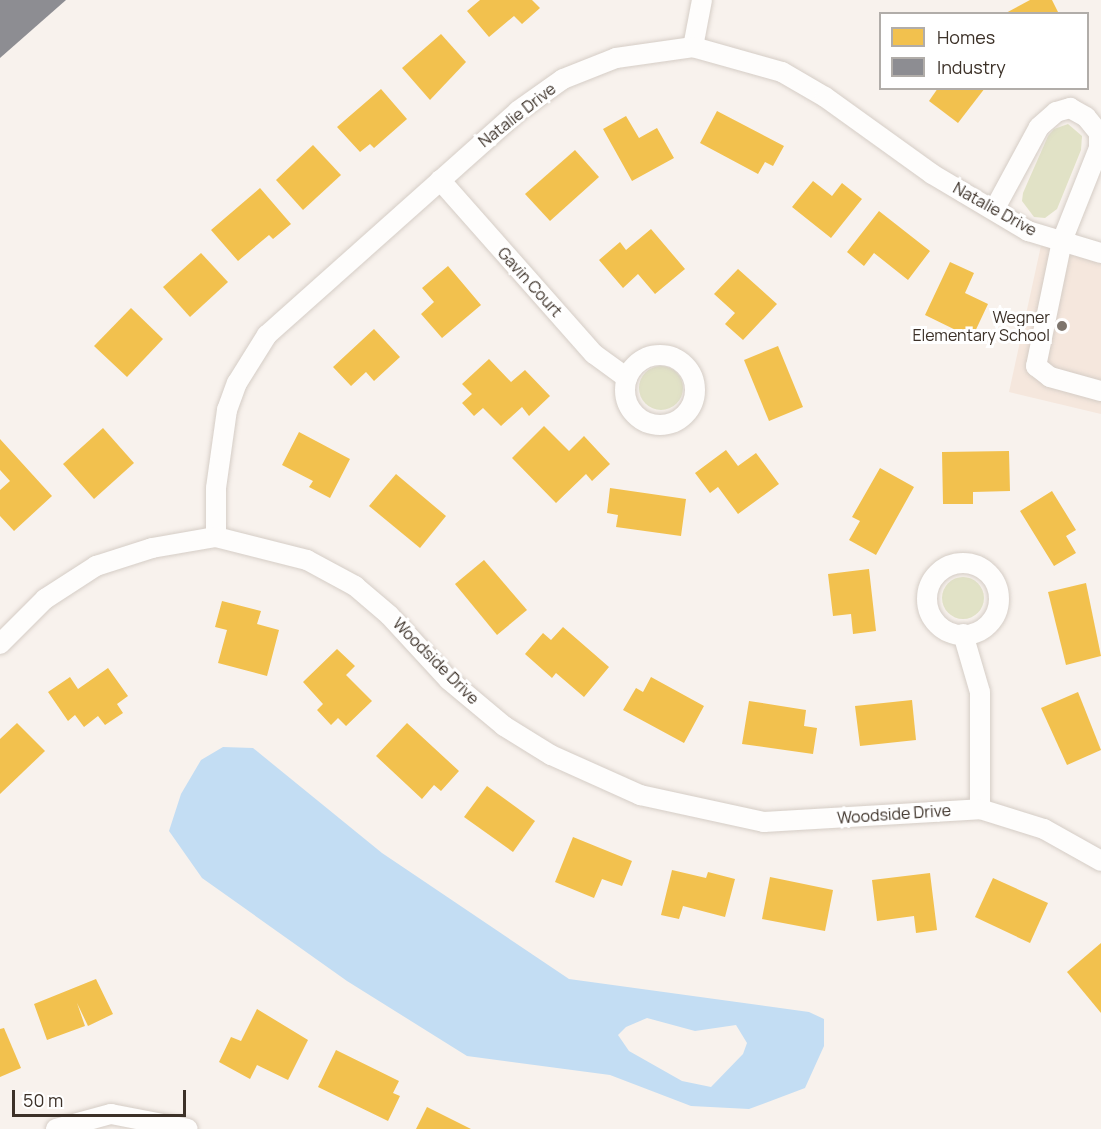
<!DOCTYPE html>
<html>
<head>
<meta charset="utf-8">
<style>
  body { margin:0 }
  #map { position:relative; width:1101px; height:1129px; overflow:hidden; background:#f8f2ed; font-family:Manrope,sans-serif }
  div>[style] { position:absolute }
  [style*='--x'] { left:calc(var(--x)*1px); top:calc(var(--y)*1px); width:calc(var(--w)*1px); rotate:calc(var(--a)*1deg) }
  .education>* { inset:0; background:#f5e7dd }
  .green>* { inset:0; background:#e1e2c6 }
  .round { border-radius:50% }
  .water>* { inset:0; background:#c3ddf3 }
  .homes>* { inset:0; background:#f2c14e }
  .industry>* { inset:0; background:#8d8d92 }
  .roads { filter:drop-shadow(0 0 2px #d5cdc6) drop-shadow(0 0 2px #d5cdc6) }
  .street>* { height:20px; margin:-10px; padding:0 10px; transform-origin:10px; border-radius:10px; background:#fefdfc }
  .street>.ring { margin:-10px; padding:0; box-sizing:content-box; background:none; border:20px solid #fefdfc; border-radius:50% }
  .dots>* { width:16px; height:16px; translate:-50% -50%; box-sizing:border-box; border:3px solid #fff; border-radius:50% }
  span { translate:-50% -50%; white-space:nowrap; text-align:center; line-height:1.15; -webkit-text-stroke:6px #fff; paint-order:stroke }
  .street-label { font-size:16px; color:#3c3128 }
  .poi-label { font-size:16px; color:#3c3128 }
  .right { translate:-100% -50%; text-align:right }
  .legend { position:absolute; left:879px; top:12px; width:210px; height:78px; box-sizing:border-box; background:#fff; border:2px solid #b1ada9; margin:0; padding:8px 10px; list-style:none; font-size:18px; color:#3c3128 }
  .legend li { display:flex; align-items:center; gap:12px; height:30px }
  .legend b { width:30px; border:2px solid #b1ada9 }
  .scale { position:absolute; left:12px; top:1090px; width:174px; height:27px; box-sizing:border-box; border:3px solid #3c3128; border-top:0; padding-left:8px; font-size:18px; line-height:21px; white-space:nowrap; color:#3c3128; -webkit-text-stroke:4px #fff; paint-order:stroke }
</style>
</head>
<body>
<div id="map">
  <div class="education">
    <i style="clip-path:polygon(1042px 241px,1101px 260px,1101px 414px,1009px 392px)"></i>
  </div>
  <div class="green">
    <i style="clip-path:polygon(1068px 124px,1082px 136px,1081px 150px,1057px 209px,1045px 218px,1034px 217px,1022px 201px,1023px 193px,1048px 136px,1054px 129px)"></i>
    <i class="round" style="left:639px;top:366px;width:44px;height:44px"></i>
    <i class="round" style="left:942px;top:577px;width:42px;height:42px"></i>
  </div>
  <div class="water">
    <i style="clip-path:polygon(evenodd,223px 747px,253px 748px,382px 853px,569px 979px,809px 1012px,824px 1019px,824px 1046px,805px 1088px,749px 1109px,691px 1106px,610px 1075px,467px 1056px,347px 981px,202px 878px,169px 831px,181px 794px,201px 760px,223px 747px,647px 1018px,695px 1031px,736px 1025px,747px 1043px,743px 1054px,711px 1087px,682px 1081px,629px 1051px,618px 1035px,626px 1027px,647px 1018px)"></i>
  </div>
  <div class="homes">
    <i style="clip-path:polygon(480px 0,532px 0,540px 8px,522px 24px,514px 16px,489px 37px,467px 11px)"></i>
    <i style="clip-path:polygon(1030px 0,1052px 0,1059px 14px,1004px 14px)"></i>
    <i style="clip-path:polygon(441px 34px,466px 62px,430px 100px,402px 68px)"></i>
    <i style="clip-path:polygon(938px 88px,985px 88px,958px 123px,929px 101px)"></i>
    <i style="clip-path:polygon(381px 89px,407px 119px,374px 148px,370px 144px,360px 152px,337px 127px)"></i>
    <i style="clip-path:polygon(717px 111px,784px 146px,773px 166px,765px 162px,758px 174px,700px 143px)"></i>
    <i style="clip-path:polygon(626px 116px,639px 138px,657px 128px,674px 158px,632px 181px,603px 129px)"></i>
    <i style="clip-path:polygon(313px 145px,341px 175px,303px 210px,276px 180px)"></i>
    <i style="clip-path:polygon(575px 150px,599px 177px,550px 221px,525px 194px)"></i>
    <i style="clip-path:polygon(813px 181px,832px 196px,842px 183px,862px 199px,831px 238px,792px 207px)"></i>
    <i style="clip-path:polygon(260px 188px,291px 224px,273px 239px,269px 235px,238px 261px,211px 230px)"></i>
    <i style="clip-path:polygon(879px 211px,930px 251px,908px 280px,874px 253px,864px 266px,847px 252px)"></i>
    <i style="clip-path:polygon(651px 229px,685px 269px,655px 294px,638px 274px,623px 288px,599px 260px,620px 242px,626px 250px)"></i>
    <i style="clip-path:polygon(201px 253px,228px 282px,190px 317px,163px 287px)"></i>
    <i style="clip-path:polygon(950px 262px,974px 273px,965px 293px,988px 304px,972px 338px,925px 315px)"></i>
    <i style="clip-path:polygon(448px 266px,481px 305px,442px 338px,421px 314px,434px 302px,422px 288px)"></i>
    <i style="clip-path:polygon(738px 269px,777px 304px,743px 340px,725px 324px,735px 313px,714px 294px)"></i>
    <i style="clip-path:polygon(131px 308px,163px 339px,127px 377px,94px 346px)"></i>
    <i style="clip-path:polygon(374px 329px,400px 357px,374px 381px,366px 372px,351px 386px,333px 367px)"></i>
    <i style="clip-path:polygon(778px 346px,803px 407px,769px 421px,744px 360px)"></i>
    <i style="clip-path:polygon(489px 359px,511px 382px,525px 370px,550px 396px,529px 416px,522px 407px,501px 426px,483px 408px,474px 416px,462px 403px,472px 394px,462px 384px)"></i>
    <i style="clip-path:polygon(544px 426px,569px 451px,584px 436px,610px 464px,592px 481px,586px 474px,556px 503px,512px 458px)"></i>
    <i style="clip-path:polygon(103px 428px,134px 463px,94px 499px,63px 464px)"></i>
    <i style="clip-path:polygon(299px 432px,350px 459px,330px 498px,309px 487px,313px 481px,282px 465px)"></i>
    <i style="clip-path:polygon(0 439px,52px 496px,14px 531px,0 516px,0 490px,10px 481px,0 470px)"></i>
    <i style="clip-path:polygon(726px 450px,738px 466px,756px 453px,779px 484px,738px 514px,718px 487px,710px 493px,695px 473px)"></i>
    <i style="clip-path:polygon(1009px 451px,1010px 491px,973px 492px,973px 504px,943px 504px,942px 452px)"></i>
    <i style="clip-path:polygon(880px 468px,914px 487px,876px 555px,849px 540px,860px 521px,852px 517px)"></i>
    <i style="clip-path:polygon(396px 474px,446px 516px,420px 548px,369px 506px)"></i>
    <i style="clip-path:polygon(610px 488px,686px 499px,681px 536px,616px 527px,618px 515px,607px 513px)"></i>
    <i style="clip-path:polygon(1052px 491px,1076px 530px,1066px 536px,1076px 553px,1054px 566px,1020px 511px)"></i>
    <i style="clip-path:polygon(484px 560px,527px 610px,497px 635px,455px 584px)"></i>
    <i style="clip-path:polygon(869px 569px,876px 631px,853px 634px,851px 614px,833px 616px,828px 574px)"></i>
    <i style="clip-path:polygon(1086px 583px,1101px 656px,1066px 665px,1048px 592px)"></i>
    <i style="clip-path:polygon(222px 601px,261px 611px,257px 624px,279px 630px,267px 676px,218px 663px,227px 630px,215px 627px)"></i>
    <i style="clip-path:polygon(563px 627px,609px 667px,584px 697px,556px 673px,552px 678px,525px 654px,543px 633px,551px 640px)"></i>
    <i style="clip-path:polygon(337px 649px,355px 666px,346px 675px,372px 701px,346px 726px,338px 718px,331px 725px,317px 710px,323px 704px,303px 682px)"></i>
    <i style="clip-path:polygon(108px 668px,128px 696px,117px 704px,123px 713px,105px 725px,98px 716px,84px 727px,75px 715px,68px 721px,48px 692px,70px 677px,78px 689px)"></i>
    <i style="clip-path:polygon(651px 677px,704px 706px,684px 743px,623px 710px,636px 688px,643px 692px)"></i>
    <i style="clip-path:polygon(1078px 692px,1101px 750px,1067px 765px,1041px 708px)"></i>
    <i style="clip-path:polygon(912px 700px,916px 740px,860px 746px,855px 706px)"></i>
    <i style="clip-path:polygon(749px 701px,806px 710px,804px 726px,817px 728px,813px 754px,742px 744px)"></i>
    <i style="clip-path:polygon(17px 723px,45px 751px,0 794px,0 739px)"></i>
    <i style="clip-path:polygon(407px 723px,459px 771px,441px 791px,434px 785px,422px 799px,376px 756px)"></i>
    <i style="clip-path:polygon(487px 786px,535px 821px,513px 852px,464px 817px)"></i>
    <i style="clip-path:polygon(573px 837px,632px 861px,622px 886px,602px 879px,594px 898px,555px 882px)"></i>
    <i style="clip-path:polygon(672px 870px,706px 878px,708px 872px,735px 879px,725px 917px,683px 906px,679px 919px,661px 915px)"></i>
    <i style="clip-path:polygon(930px 873px,937px 930px,916px 933px,914px 916px,877px 921px,872px 880px)"></i>
    <i style="clip-path:polygon(770px 877px,833px 890px,825px 931px,762px 919px)"></i>
    <i style="clip-path:polygon(993px 878px,1048px 903px,1030px 943px,975px 917px)"></i>
    <i style="clip-path:polygon(1101px 943px,1101px 1013px,1067px 972px)"></i>
    <i style="clip-path:polygon(96px 979px,113px 1014px,88px 1026px,77px 1003px,85px 1026px,47px 1040px,34px 1004px)"></i>
    <i style="clip-path:polygon(257px 1009px,308px 1040px,288px 1080px,257px 1065px,250px 1079px,219px 1062px,231px 1037px,241px 1041px)"></i>
    <i style="clip-path:polygon(4px 1028px,21px 1068px,0 1077px,0 1029px)"></i>
    <i style="clip-path:polygon(336px 1050px,399px 1081px,393px 1093px,400px 1096px,388px 1121px,318px 1087px)"></i>
    <i style="clip-path:polygon(427px 1107px,471px 1129px,416px 1129px)"></i>
  </div>
  <div class="industry">
    <i style="clip-path:polygon(0 0,66px 0,0 58px)"></i>
  </div>
  <div class="roads">
    <div class="street">
      <i style="--x:693;--y:47;--w:48;--a:-79.2"></i>
      <i style="--x:440;--y:180;--w:232;--a:48.5"></i>
      <i style="--x:594;--y:354;--w:41;--a:36"></i>
      <i style="--x:994;--y:210;--w:94;--a:-61.5"></i>
      <i style="--x:1039;--y:127;--w:23;--a:-41"></i>
      <i style="--x:1056;--y:112;--w:15;--a:-16"></i>
      <i style="--x:1070;--y:108;--w:18;--a:29"></i>
      <i style="--x:1086;--y:117;--w:21;--a:51"></i>
      <i style="--x:1099;--y:133;--w:15;--a:90"></i>
      <i style="--x:1099;--y:148;--w:100;--a:111.7"></i>
      <i style="--x:1062;--y:241;--w:128;--a:101.7"></i>
      <i style="--x:1036;--y:366;--w:18;--a:38"></i>
      <i style="--x:1050;--y:377;--w:53;--a:15.4"></i>
      <i class="ring" style="left:625px;top:355px;width:50px;height:50px"></i>
      <i style="--x:216;--y:537;--w:49;--a:-90"></i>
      <i style="--x:216;--y:488;--w:79;--a:-82"></i>
      <i style="--x:227;--y:410;--w:29;--a:-70"></i>
      <i style="--x:237;--y:383;--w:57;--a:-58"></i>
      <i style="--x:267;--y:335;--w:336;--a:-41.7"></i>
      <i style="--x:518;--y:111;--w:55;--a:-35.4"></i>
      <i style="--x:563;--y:79;--w:57;--a:-21.6"></i>
      <i style="--x:616;--y:58;--w:78;--a:-8.1"></i>
      <i style="--x:693;--y:47;--w:92;--a:15.7"></i>
      <i style="--x:782;--y:72;--w:50;--a:30.2"></i>
      <i style="--x:825;--y:97;--w:132;--a:35.7"></i>
      <i style="--x:932;--y:174;--w:112;--a:30.7"></i>
      <i style="--x:1028;--y:231;--w:76;--a:16.8"></i>
      <i class="ring" style="left:927px;top:563px;width:52px;height:52px"></i>
      <i style="--x:963;--y:634;--w:60;--a:73.7"></i>
      <i style="--x:980;--y:692;--w:117;--a:90"></i>
      <i style="--x:0;--y:644;--w:64;--a:-45"></i>
      <i style="--x:45;--y:599;--w:61;--a:-32.9"></i>
      <i style="--x:96;--y:566;--w:59;--a:-17.8"></i>
      <i style="--x:152;--y:548;--w:65;--a:-9.8"></i>
      <i style="--x:216;--y:537;--w:94;--a:14.2"></i>
      <i style="--x:307;--y:560;--w:55;--a:28.4"></i>
      <i style="--x:355;--y:586;--w:45;--a:40.5"></i>
      <i style="--x:389;--y:615;--w:88;--a:47.3"></i>
      <i style="--x:449;--y:680;--w:72;--a:39.9"></i>
      <i style="--x:504;--y:726;--w:55;--a:31.7"></i>
      <i style="--x:551;--y:755;--w:98;--a:24.2"></i>
      <i style="--x:640;--y:795;--w:127;--a:12.3"></i>
      <i style="--x:764;--y:822;--w:216;--a:-3.4"></i>
      <i style="--x:980;--y:809;--w:67;--a:17.4"></i>
      <i style="--x:1044;--y:829;--w:65;--a:29.3"></i>
      <i style="--x:56;--y:1129;--w:57;--a:-15.3"></i>
      <i style="--x:111;--y:1114;--w:78;--a:11"></i>
    </div>
  </div>
  <div class="dots">
    <i style="left:1062px;top:326px;background:#7e756d"></i>
  </div>
  <div class="street-label">
    <span style="left:517px;top:115px;rotate:-38deg">Natalie Drive</span>
    <span style="left:995px;top:209px;rotate:29deg">Natalie Drive</span>
    <span style="left:530px;top:282px;rotate:48deg">Gavin Court</span>
    <span style="left:436px;top:661px;rotate:45deg">Woodside Drive</span>
    <span style="left:894px;top:814px;rotate:-4deg">Woodside Drive</span>
  </div>
  <div class="poi-label">
    <span class="right" style="left:1050px;top:326px">Wegner<br>Elementary School</span>
  </div>
  <ul class="legend">
  <li><b style="height:16px;background:#f2c14e"></b>Homes</li>
  <li><b style="height:16px;background:#8d8d92"></b>Industry</li>
  </ul>
  <div class="scale">50 m</div>
</div>
</body>
</html>
